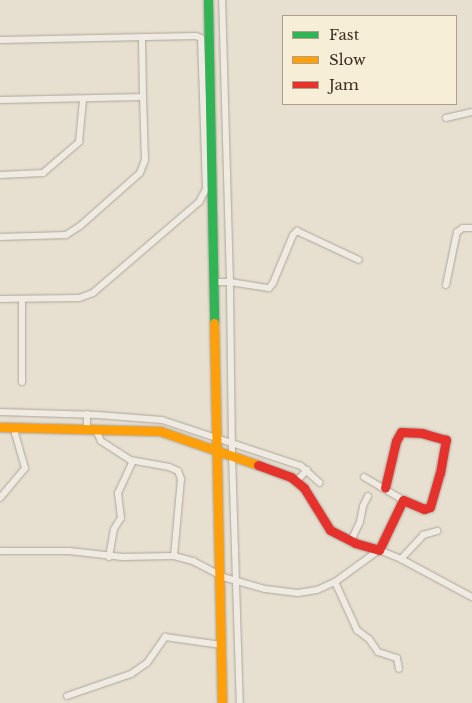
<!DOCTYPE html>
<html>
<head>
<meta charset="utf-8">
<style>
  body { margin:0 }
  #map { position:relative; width:472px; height:703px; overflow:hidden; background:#e7e0d1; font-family:"Libre Baskerville",serif }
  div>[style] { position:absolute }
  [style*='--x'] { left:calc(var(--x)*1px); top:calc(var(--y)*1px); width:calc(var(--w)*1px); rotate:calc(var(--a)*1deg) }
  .roads { filter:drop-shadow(0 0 1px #ada599) drop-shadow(0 0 1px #ada599) }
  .street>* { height:6px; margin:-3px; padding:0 3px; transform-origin:3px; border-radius:3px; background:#efebe3 }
  .fast>* { height:9px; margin:-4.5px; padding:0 4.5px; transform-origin:4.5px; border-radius:4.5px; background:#30b455 }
  .slow>* { height:9px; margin:-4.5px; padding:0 4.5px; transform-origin:4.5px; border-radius:4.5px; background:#ff9f0a }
  .jam>* { height:9px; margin:-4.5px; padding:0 4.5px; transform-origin:4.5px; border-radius:4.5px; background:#e5322d }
  span { translate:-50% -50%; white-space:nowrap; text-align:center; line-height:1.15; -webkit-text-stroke:4.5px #f7eed8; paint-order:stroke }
  .legend { position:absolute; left:282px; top:15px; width:175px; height:90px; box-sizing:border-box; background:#f7eed8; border:1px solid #ada18e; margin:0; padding:6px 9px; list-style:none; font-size:15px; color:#3d2e20 }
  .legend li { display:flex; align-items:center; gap:10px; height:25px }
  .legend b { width:25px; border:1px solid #ada18e }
</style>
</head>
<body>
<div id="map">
  <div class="roads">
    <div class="street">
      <i style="--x:0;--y:40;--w:196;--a:-1.2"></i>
      <i style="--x:196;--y:36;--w:5;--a:22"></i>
      <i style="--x:201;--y:38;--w:151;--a:88.1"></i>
      <i style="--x:206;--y:189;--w:15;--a:118"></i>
      <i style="--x:199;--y:202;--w:140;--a:139.4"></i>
      <i style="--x:93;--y:293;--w:15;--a:160"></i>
      <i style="--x:79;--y:298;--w:79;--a:179.3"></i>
      <i style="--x:0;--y:100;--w:143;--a:-1.2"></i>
      <i style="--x:143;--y:97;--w:60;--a:-91"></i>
      <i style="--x:446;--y:118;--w:27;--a:-13"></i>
      <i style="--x:0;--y:175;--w:43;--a:-2.7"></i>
      <i style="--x:43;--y:173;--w:48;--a:-40.7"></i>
      <i style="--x:79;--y:142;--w:42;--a:-84.6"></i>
      <i style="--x:0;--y:237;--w:66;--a:-1.7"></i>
      <i style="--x:66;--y:235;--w:17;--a:-33"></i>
      <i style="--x:80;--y:226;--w:80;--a:-41.5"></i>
      <i style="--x:140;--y:173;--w:14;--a:-69"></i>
      <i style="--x:145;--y:160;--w:63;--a:-91.8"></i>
      <i style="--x:214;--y:282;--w:16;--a:0"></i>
      <i style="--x:230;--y:282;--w:282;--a:-91.6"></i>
      <i style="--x:446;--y:285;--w:54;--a:-78.3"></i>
      <i style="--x:457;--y:232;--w:7;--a:-34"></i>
      <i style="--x:463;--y:228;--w:9;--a:0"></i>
      <i style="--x:22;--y:300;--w:82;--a:90"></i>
      <i style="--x:0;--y:412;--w:98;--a:1.8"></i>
      <i style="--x:98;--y:415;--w:64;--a:4.5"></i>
      <i style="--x:162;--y:420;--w:146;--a:18.3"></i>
      <i style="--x:301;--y:466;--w:25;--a:42"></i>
      <i style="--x:87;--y:427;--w:13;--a:-90"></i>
      <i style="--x:96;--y:430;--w:12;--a:66"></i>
      <i style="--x:101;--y:441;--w:35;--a:33"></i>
      <i style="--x:130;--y:460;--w:40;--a:10"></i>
      <i style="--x:169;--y:467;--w:10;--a:24"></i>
      <i style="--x:178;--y:471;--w:9;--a:69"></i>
      <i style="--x:181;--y:479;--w:77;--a:95.2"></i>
      <i style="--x:232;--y:453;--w:171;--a:-90.7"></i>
      <i style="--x:230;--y:282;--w:39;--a:9"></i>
      <i style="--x:269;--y:288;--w:6;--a:-51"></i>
      <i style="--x:273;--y:283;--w:52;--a:-67.4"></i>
      <i style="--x:293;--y:235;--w:6;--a:-45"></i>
      <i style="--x:297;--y:231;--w:68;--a:25.1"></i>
      <i style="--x:232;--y:455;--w:248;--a:88.2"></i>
      <i style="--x:364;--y:477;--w:45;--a:30.5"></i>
      <i style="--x:297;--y:481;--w:15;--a:-48"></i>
      <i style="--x:0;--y:498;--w:39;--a:-50"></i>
      <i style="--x:25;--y:468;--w:35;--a:-106"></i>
      <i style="--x:15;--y:434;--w:7;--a:-74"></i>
      <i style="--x:351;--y:541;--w:21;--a:-65"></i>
      <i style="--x:360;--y:522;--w:16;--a:-79"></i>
      <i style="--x:363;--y:506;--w:11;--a:-63"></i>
      <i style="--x:0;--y:551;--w:69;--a:0"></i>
      <i style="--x:69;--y:551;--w:54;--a:6.3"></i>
      <i style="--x:123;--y:557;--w:51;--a:-1.1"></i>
      <i style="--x:174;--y:556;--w:20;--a:15"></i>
      <i style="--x:193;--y:561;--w:34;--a:28"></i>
      <i style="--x:223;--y:577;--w:44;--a:15.9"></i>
      <i style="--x:265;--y:589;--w:33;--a:7"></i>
      <i style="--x:298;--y:593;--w:19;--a:-9"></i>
      <i style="--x:317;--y:590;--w:20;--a:-24"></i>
      <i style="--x:335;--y:582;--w:54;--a:-36"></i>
      <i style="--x:379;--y:550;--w:24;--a:22"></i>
      <i style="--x:401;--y:559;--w:81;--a:28.2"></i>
      <i style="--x:109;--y:557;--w:28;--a:-80"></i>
      <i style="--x:114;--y:529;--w:13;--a:-58"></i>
      <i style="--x:121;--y:518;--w:25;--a:-97"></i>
      <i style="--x:118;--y:493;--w:35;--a:-65"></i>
      <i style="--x:401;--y:559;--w:33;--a:-47"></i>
      <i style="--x:423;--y:535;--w:15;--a:-16"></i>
      <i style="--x:335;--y:582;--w:53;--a:65.4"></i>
      <i style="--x:357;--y:630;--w:15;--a:37"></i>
      <i style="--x:369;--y:639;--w:16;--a:55"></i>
      <i style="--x:378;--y:652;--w:20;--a:18"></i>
      <i style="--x:397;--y:658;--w:11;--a:80"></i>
      <i style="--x:67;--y:696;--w:68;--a:-19"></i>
      <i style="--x:131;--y:674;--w:19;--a:-35"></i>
      <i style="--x:147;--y:663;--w:32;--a:-55"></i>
      <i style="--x:165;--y:637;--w:57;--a:8.1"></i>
    </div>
    <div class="fast">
      <i style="--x:208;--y:0;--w:323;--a:88.9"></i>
    </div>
    <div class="slow">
      <i style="--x:214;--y:323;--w:380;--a:88.8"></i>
      <i style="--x:0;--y:427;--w:160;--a:1.4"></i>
      <i style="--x:160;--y:431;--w:104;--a:19.1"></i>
    </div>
    <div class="jam">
      <i style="--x:258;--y:465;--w:35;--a:20"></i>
      <i style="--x:291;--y:477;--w:17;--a:40"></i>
      <i style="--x:304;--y:488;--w:49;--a:58.2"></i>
      <i style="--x:330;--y:530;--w:28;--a:27"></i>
      <i style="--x:355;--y:543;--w:25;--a:16"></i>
      <i style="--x:379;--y:550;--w:55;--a:-64.4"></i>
      <i style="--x:403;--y:500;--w:23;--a:23"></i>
      <i style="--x:424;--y:509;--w:6;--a:-18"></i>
      <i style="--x:430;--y:507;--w:35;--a:-74"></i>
      <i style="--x:440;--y:473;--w:34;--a:-80"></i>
      <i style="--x:446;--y:440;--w:25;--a:-164"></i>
      <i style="--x:422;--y:433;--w:21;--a:-177"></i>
      <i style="--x:401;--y:432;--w:10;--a:119"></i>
      <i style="--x:396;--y:441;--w:48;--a:103.2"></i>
    </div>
  </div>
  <ul class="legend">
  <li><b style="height:6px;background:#30b455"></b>Fast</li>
  <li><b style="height:6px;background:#ff9f0a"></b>Slow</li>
  <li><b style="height:6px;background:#e5322d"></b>Jam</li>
  </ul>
</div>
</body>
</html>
